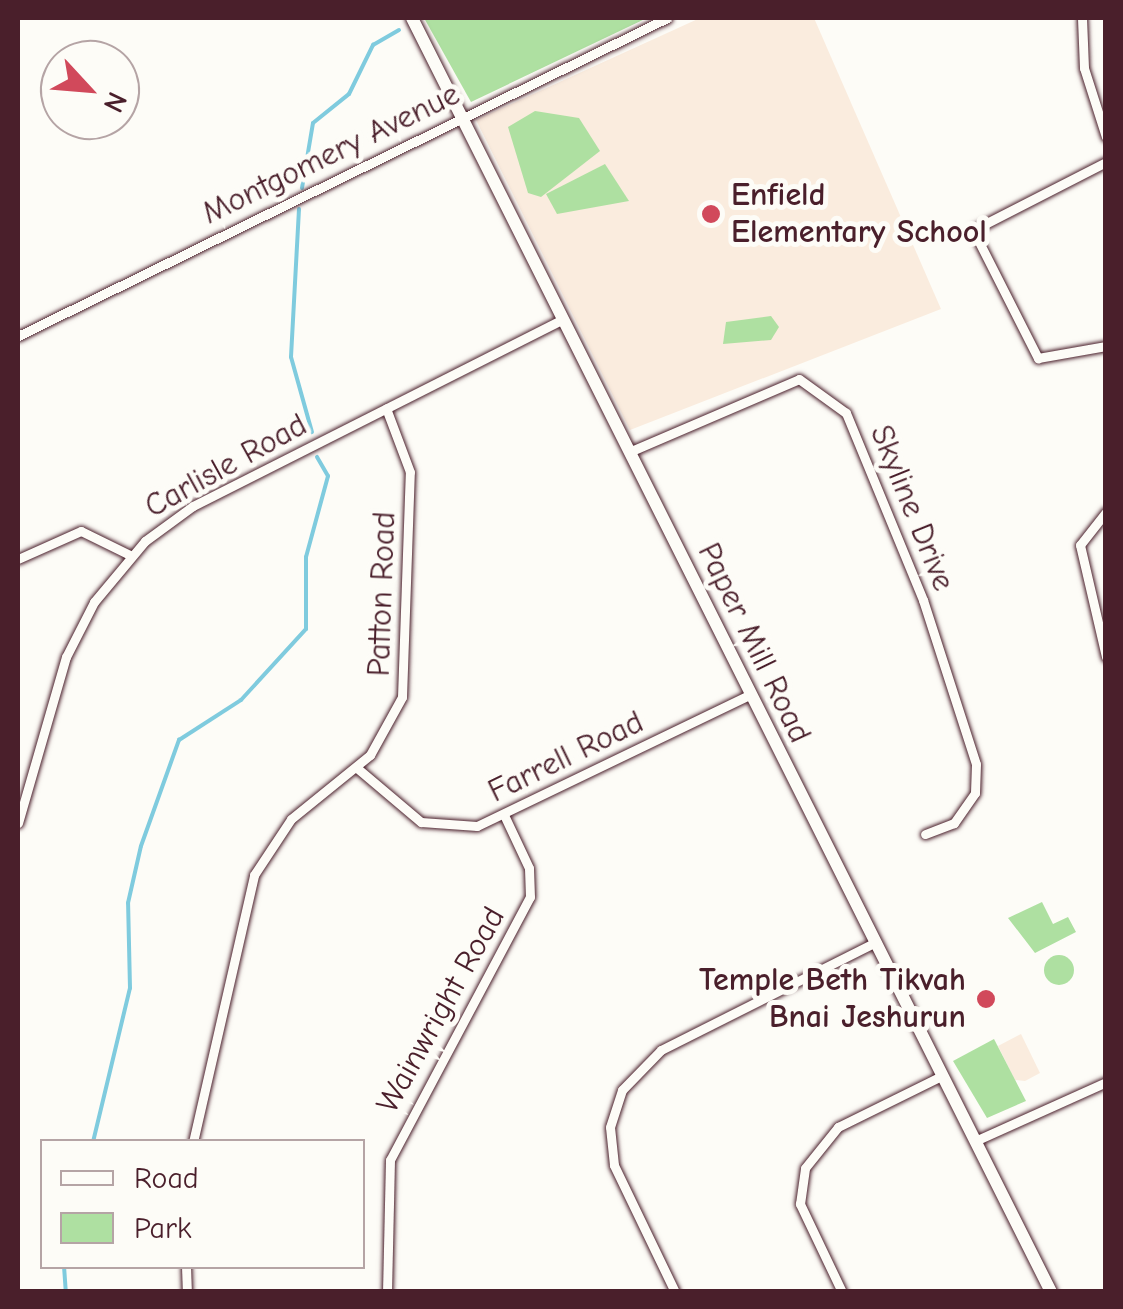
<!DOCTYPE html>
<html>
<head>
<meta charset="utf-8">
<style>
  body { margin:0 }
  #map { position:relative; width:1123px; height:1309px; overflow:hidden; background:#fdfcf7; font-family:"Comic Neue",sans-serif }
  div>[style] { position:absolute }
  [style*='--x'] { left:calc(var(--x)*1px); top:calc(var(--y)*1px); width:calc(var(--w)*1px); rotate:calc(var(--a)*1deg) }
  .built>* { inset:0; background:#faecde }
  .green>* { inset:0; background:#aee0a1 }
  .round { border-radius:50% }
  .stream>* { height:4px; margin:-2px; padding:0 2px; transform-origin:2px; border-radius:2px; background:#7fcbde }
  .roads { filter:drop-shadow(0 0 2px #4a1f2b) drop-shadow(0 0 2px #4a1f2b) }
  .street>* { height:9px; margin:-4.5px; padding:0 4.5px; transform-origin:4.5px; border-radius:4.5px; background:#fdfcf7 }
  .secondary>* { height:12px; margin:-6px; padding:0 6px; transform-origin:6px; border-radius:6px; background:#fdfcf7 }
  .dots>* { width:28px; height:28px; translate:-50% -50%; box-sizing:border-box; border:5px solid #fdfcf7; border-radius:50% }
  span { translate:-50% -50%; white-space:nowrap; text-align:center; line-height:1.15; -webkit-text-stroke:10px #fdfcf7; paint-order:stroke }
  .street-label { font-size:32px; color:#4a1f2b }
  .poi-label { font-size:32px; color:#4a1f2b; font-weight:700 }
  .left { translate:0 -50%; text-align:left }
  .right { translate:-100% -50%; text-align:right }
  .frame { position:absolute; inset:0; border:20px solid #4a1f2b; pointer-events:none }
  .legend { position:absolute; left:40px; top:1139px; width:325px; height:130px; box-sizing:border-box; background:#fdfcf7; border:2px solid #b5a4a5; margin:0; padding:12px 18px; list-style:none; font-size:30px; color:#4a1f2b }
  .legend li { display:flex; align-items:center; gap:20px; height:50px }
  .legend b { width:50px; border:2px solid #b5a4a5 }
  .north { position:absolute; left:40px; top:40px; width:100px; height:100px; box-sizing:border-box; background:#fdfcf7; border:2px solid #b5a4a5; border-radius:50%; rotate:116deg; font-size:28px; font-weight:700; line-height:40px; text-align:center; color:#4a1f2b }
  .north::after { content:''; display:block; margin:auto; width:35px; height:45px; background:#d1495b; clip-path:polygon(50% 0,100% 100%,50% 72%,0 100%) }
</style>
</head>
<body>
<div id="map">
  <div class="built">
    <i style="clip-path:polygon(700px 18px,814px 18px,941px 309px,630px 430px,476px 120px)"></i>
    <i style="clip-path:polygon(1021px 1034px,1040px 1073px,1025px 1081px,1015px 1080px,998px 1046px)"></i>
  </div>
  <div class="green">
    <i style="clip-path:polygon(424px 18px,647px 18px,471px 102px)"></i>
    <i style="clip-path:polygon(535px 111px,579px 118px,600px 151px,541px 197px,528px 193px,508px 127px)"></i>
    <i style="clip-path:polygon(605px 164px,629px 201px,557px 214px,546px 194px)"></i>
    <i style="clip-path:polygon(771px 316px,779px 327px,771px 340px,723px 344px,726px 322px)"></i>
    <i style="clip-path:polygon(1042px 902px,1053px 924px,1068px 917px,1076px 932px,1035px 953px,1008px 918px)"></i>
    <i class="round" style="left:1044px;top:955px;width:30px;height:30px"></i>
    <i style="clip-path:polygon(994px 1039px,1026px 1101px,987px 1118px,953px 1061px)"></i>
  </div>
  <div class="stream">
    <i style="--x:302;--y:188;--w:66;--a:-80.4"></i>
    <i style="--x:313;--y:123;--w:46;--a:-38.9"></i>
    <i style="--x:349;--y:94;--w:55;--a:-63.9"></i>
    <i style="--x:373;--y:45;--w:30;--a:-30"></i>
    <i style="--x:299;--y:209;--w:148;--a:93.1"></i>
    <i style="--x:291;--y:357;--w:78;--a:74.4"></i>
    <i style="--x:93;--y:1142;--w:158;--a:-76.5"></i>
    <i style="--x:130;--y:988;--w:85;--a:-91.3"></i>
    <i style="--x:128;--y:903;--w:58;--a:-77.2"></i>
    <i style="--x:141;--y:846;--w:113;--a:-70.3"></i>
    <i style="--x:179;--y:740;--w:74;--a:-32.8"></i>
    <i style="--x:241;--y:700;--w:96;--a:-47.5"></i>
    <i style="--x:306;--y:629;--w:72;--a:-90"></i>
    <i style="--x:306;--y:557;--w:84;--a:-74.8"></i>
    <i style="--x:328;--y:476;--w:22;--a:-120"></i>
    <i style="--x:64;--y:1266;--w:26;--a:86"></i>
  </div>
  <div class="roads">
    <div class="street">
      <i style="--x:1082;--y:18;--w:50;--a:87.7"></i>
      <i style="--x:1084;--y:68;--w:72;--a:72.3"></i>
      <i style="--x:1106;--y:162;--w:149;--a:152.9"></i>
      <i style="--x:973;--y:230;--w:144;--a:63.1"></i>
      <i style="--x:1038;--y:358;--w:69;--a:-10"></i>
      <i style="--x:18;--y:336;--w:723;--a:-26.1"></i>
      <i style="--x:629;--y:452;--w:185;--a:-23.2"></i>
      <i style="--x:799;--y:379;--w:58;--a:35.9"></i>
      <i style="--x:846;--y:413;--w:202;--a:67.6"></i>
      <i style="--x:923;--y:600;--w:172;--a:72.1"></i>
      <i style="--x:976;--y:764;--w:29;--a:92"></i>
      <i style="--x:975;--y:793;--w:37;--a:125"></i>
      <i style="--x:954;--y:823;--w:31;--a:159"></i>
      <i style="--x:1106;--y:512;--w:42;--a:128.2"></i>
      <i style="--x:1080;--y:545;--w:115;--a:76.9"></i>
      <i style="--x:18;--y:559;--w:69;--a:-24"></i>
      <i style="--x:81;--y:531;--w:55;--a:26.1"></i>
      <i style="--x:357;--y:768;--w:84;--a:40.2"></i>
      <i style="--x:421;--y:822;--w:56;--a:4.1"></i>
      <i style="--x:477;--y:826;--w:300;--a:-25.7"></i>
      <i style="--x:18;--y:823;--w:173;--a:-73.9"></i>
      <i style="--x:66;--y:657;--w:62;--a:-63"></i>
      <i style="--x:94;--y:602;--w:80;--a:-50.1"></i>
      <i style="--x:145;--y:541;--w:59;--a:-36.1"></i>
      <i style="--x:193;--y:506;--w:410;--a:-26.8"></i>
      <i style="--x:975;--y:1141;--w:144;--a:-24.2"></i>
      <i style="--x:193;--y:1142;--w:274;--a:-77.1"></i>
      <i style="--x:254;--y:875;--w:67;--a:-56.5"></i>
      <i style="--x:291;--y:819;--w:102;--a:-39"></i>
      <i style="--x:370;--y:755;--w:66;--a:-61.1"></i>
      <i style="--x:402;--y:697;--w:225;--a:-88"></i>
      <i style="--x:410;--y:472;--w:68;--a:-110.6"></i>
      <i style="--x:186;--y:1266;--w:26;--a:88"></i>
      <i style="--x:387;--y:1292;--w:132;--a:-88.7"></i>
      <i style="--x:390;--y:1160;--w:298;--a:-62"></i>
      <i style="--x:530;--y:897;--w:29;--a:-92"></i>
      <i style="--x:529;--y:868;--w:56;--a:-115.2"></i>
      <i style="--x:675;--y:1292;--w:141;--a:-115.7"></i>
      <i style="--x:614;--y:1165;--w:38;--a:-96"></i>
      <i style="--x:610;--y:1127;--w:39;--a:-72"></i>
      <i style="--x:622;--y:1090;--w:56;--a:-45.7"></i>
      <i style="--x:661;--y:1050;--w:241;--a:-26.7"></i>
      <i style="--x:842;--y:1292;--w:98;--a:-115.5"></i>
      <i style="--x:800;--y:1204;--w:36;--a:-82"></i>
      <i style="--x:805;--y:1168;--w:53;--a:-51.2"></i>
      <i style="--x:838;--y:1127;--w:117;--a:-26.3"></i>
    </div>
    <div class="secondary">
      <i style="--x:412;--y:18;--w:1425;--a:63.36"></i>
    </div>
  </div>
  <div class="dots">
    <i style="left:711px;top:214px;background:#d1495b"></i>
    <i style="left:986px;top:999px;background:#d1495b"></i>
  </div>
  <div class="street-label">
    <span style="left:331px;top:154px;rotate:-26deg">Montgomery Avenue</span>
    <span style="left:226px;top:466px;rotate:-29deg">Carlisle Road</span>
    <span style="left:912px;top:508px;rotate:68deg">Skyline Drive</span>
    <span style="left:382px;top:594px;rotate:-88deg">Patton Road</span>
    <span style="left:754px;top:643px;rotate:64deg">Paper Mill Road</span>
    <span style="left:566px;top:757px;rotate:-26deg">Farrell Road</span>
    <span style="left:441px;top:1010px;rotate:-61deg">Wainwright Road</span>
  </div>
  <div class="poi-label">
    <span class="left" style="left:731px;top:214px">Enfield<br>Elementary School</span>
    <span class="right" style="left:966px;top:999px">Temple Beth Tikvah<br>Bnai Jeshurun</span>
  </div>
  <div class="frame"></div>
  <ul class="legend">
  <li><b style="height:12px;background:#fdfcf7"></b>Road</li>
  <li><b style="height:28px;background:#aee0a1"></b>Park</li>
  </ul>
  <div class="north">N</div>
</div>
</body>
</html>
